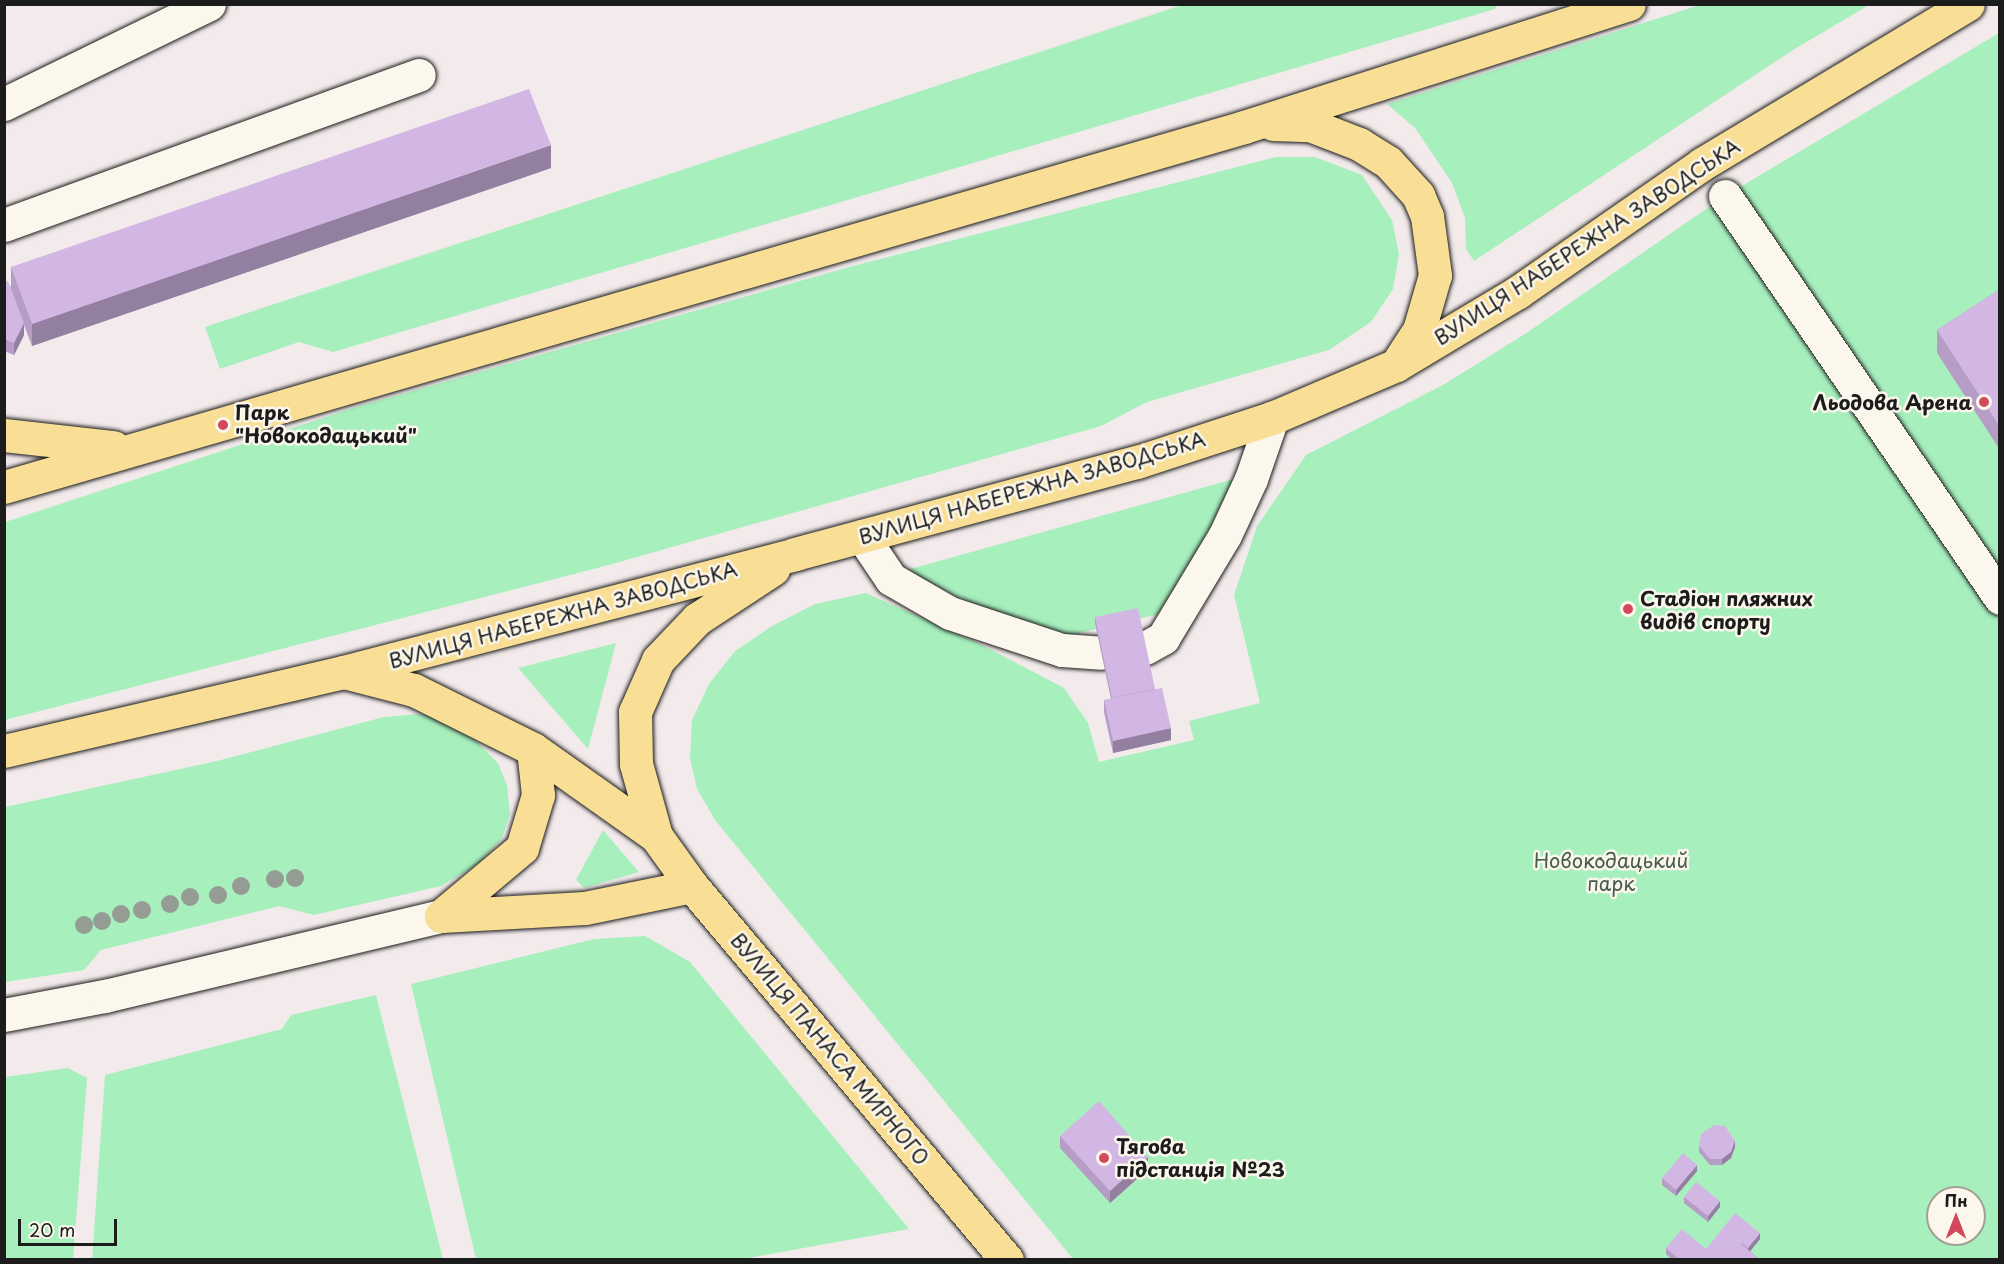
<!DOCTYPE html>
<html>
<head>
<meta charset="utf-8">
<style>
  body { margin:0 }
  #map { position:relative; width:2004px; height:1264px; overflow:hidden; background:#f3eaeb; font-family:"Playpen Sans",sans-serif }
  div>[style] { position:absolute }
  [style*='--x'] { left:calc(var(--x)*1px); top:calc(var(--y)*1px); width:calc(var(--w)*1px); rotate:calc(var(--a)*1deg) }
  .green>* { inset:0; background:#a7f0be }
  .roads { filter:drop-shadow(0 0 2px #1c1c1c) drop-shadow(0 0 2px #1c1c1c) }
  .minor>* { height:33px; margin:-16.5px; padding:0 16.5px; transform-origin:16.5px; border-radius:16.5px; background:#fbf7ec }
  .major>* { height:33px; margin:-16.5px; padding:0 16.5px; transform-origin:16.5px; border-radius:16.5px; background:#f9df96 }
  .trees>* { width:18px; height:18px; margin:-9px; border-radius:50%; background:#949c94 }
  .wall>* { inset:0; background:#b59dc5 }
  .shaded-wall>* { inset:0; background:#9380a0 }
  .building>* { inset:0; background:#d2b7e5 }
  .dots>* { width:16px; height:16px; translate:-50% -50%; box-sizing:border-box; border:3px solid #fbf7ec; border-radius:50% }
  span { translate:-50% -50%; white-space:nowrap; text-align:center; line-height:1.15; -webkit-text-stroke:5px #fbf7ec; paint-order:stroke }
  .street-label { font-size:20px; color:#1c1c1c }
  .poi-label { font-size:20px; color:#1c1c1c; font-weight:700 }
  .right { translate:-100% -50%; text-align:right }
  .left { translate:0 -50%; text-align:left }
  .park-label { font-size:20px; color:#465c4d }
  .frame { position:absolute; inset:0; border:6px solid #1c1c1c; pointer-events:none }
  .north { position:absolute; left:1926px; top:1186px; width:60px; height:60px; box-sizing:border-box; background:#fbf7ec; border:2px solid #a29f99; border-radius:50%; rotate:0deg; font-size:16px; font-weight:700; line-height:24px; text-align:center; color:#1c1c1c }
  .north::after { content:''; display:block; margin:auto; width:21px; height:27px; background:#d1495b; clip-path:polygon(50% 0,100% 100%,50% 72%,0 100%) }
  .scale { position:absolute; left:18px; top:1219px; width:99px; height:27px; box-sizing:border-box; border:3px solid #1c1c1c; border-top:0; padding-left:8px; font-size:18px; line-height:21px; white-space:nowrap; color:#1c1c1c; -webkit-text-stroke:4px #fbf7ec; paint-order:stroke }
</style>
</head>
<body>
<div id="map">
  <div class="green">
    <i style="clip-path:polygon(1182px 5px,1497px 5px,1495px 9px,333px 352px,299px 342px,220px 369px,205px 327px)"></i>
    <i style="clip-path:polygon(1700px 5px,1869px 5px,1793px 50px,1474px 261px,1466px 249px,1465px 218px,1452px 183px,1415px 128px,1387px 104px)"></i>
    <i style="clip-path:polygon(evenodd,1999px 33px,1999px 1259px,1073px 1259px,715px 820px,697px 789px,690px 758px,692px 720px,709px 684px,735px 651px,772px 626px,815px 604px,866px 593px,984px 646px,1064px 688px,1088px 723px,1099px 762px,1194px 740px,1189px 721px,1260px 703px,1234px 595px,1257px 526px,1306px 455px,1443px 385px,1525px 334px,1725px 196px,1999px 33px,1938px 1198px,1974px 1198px,1974px 1234px,1938px 1234px,1938px 1198px)"></i>
    <i style="clip-path:polygon(1276px 157px,1315px 157px,1362px 175px,1392px 220px,1399px 254px,1393px 289px,1371px 322px,1329px 350px,1147px 402px,1101px 426px,605px 566px,5px 720px,5px 522px,356px 407px,853px 266px)"></i>
    <i style="clip-path:polygon(1234px 479px,1213px 532px,1159px 614px,1071px 635px,1014px 623px,903px 571px)"></i>
    <i style="clip-path:polygon(616px 643px,588px 749px,518px 668px)"></i>
    <i style="clip-path:polygon(419px 714px,448px 719px,469px 734px,498px 763px,507px 785px,510px 814px,502px 838px,478px 864px,441px 886px,314px 915px,279px 906px,101px 950px,84px 970px,5px 982px,5px 807px,217px 761px,384px 717px)"></i>
    <i style="clip-path:polygon(603px 830px,639px 872px,584px 888px,576px 880px)"></i>
    <i style="clip-path:polygon(645px 936px,690px 962px,909px 1229px,743px 1259px,476px 1259px,411px 984px,594px 939px)"></i>
    <i style="clip-path:polygon(376px 995px,443px 1259px,92px 1259px,105px 1075px,282px 1029px,291px 1015px)"></i>
    <i style="clip-path:polygon(68px 1068px,87px 1078px,73px 1259px,5px 1259px,5px 1077px)"></i>
  </div>
  <div class="roads">
    <div class="minor">
      <i style="--x:4;--y:104;--w:228;--a:-26"></i>
      <i style="--x:1725;--y:196;--w:487;--a:55.6"></i>
      <i style="--x:4;--y:225;--w:441;--a:-19.9"></i>
      <i style="--x:862;--y:536;--w:52;--a:56"></i>
      <i style="--x:891;--y:579;--w:68;--a:30"></i>
      <i style="--x:950;--y:613;--w:118;--a:18.3"></i>
      <i style="--x:1062;--y:650;--w:39;--a:4"></i>
      <i style="--x:1145;--y:648;--w:21;--a:-29"></i>
      <i style="--x:1163;--y:638;--w:120;--a:-59"></i>
      <i style="--x:1225;--y:535;--w:62;--a:-65.1"></i>
      <i style="--x:1251;--y:479;--w:65;--a:-71"></i>
      <i style="--x:4;--y:1015;--w:103;--a:-10.7"></i>
      <i style="--x:105;--y:996;--w:345;--a:-13.4"></i>
    </div>
    <div class="major">
      <i style="--x:1273;--y:124;--w:37;--a:2"></i>
      <i style="--x:1310;--y:125;--w:53;--a:21.2"></i>
      <i style="--x:1359;--y:144;--w:34;--a:32"></i>
      <i style="--x:1388;--y:162;--w:45;--a:47.7"></i>
      <i style="--x:1418;--y:195;--w:23;--a:67"></i>
      <i style="--x:1427;--y:216;--w:60;--a:82.3"></i>
      <i style="--x:1435;--y:275;--w:57;--a:106.2"></i>
      <i style="--x:1419;--y:330;--w:35;--a:123"></i>
      <i style="--x:4;--y:435;--w:110;--a:6.3"></i>
      <i style="--x:4;--y:487;--w:1291;--a:-16.19"></i>
      <i style="--x:1244;--y:127;--w:404;--a:-17.7"></i>
      <i style="--x:344;--y:672;--w:72;--a:14.4"></i>
      <i style="--x:414;--y:690;--w:133;--a:26.4"></i>
      <i style="--x:533;--y:749;--w:151;--a:35.3"></i>
      <i style="--x:656;--y:836;--w:62;--a:54.2"></i>
      <i style="--x:692;--y:886;--w:489;--a:49.9"></i>
      <i style="--x:4;--y:751;--w:348;--a:-13.1"></i>
      <i style="--x:343;--y:672;--w:467;--a:-14.6"></i>
      <i style="--x:795;--y:554;--w:354;--a:-15.1"></i>
      <i style="--x:1137;--y:462;--w:142;--a:-18.1"></i>
      <i style="--x:1272;--y:418;--w:135;--a:-23.1"></i>
      <i style="--x:1396;--y:365;--w:142;--a:-30.9"></i>
      <i style="--x:1518;--y:292;--w:224;--a:-34.8"></i>
      <i style="--x:1702;--y:164;--w:310;--a:-31"></i>
      <i style="--x:656;--y:836;--w:75;--a:-105.5"></i>
      <i style="--x:636;--y:764;--w:52;--a:-91.1"></i>
      <i style="--x:635;--y:712;--w:57;--a:-66.1"></i>
      <i style="--x:658;--y:660;--w:57;--a:-46.4"></i>
      <i style="--x:697;--y:619;--w:91;--a:-33.3"></i>
      <i style="--x:441;--y:916;--w:144;--a:-3.2"></i>
      <i style="--x:585;--y:908;--w:109;--a:-11.6"></i>
      <i style="--x:441;--y:916;--w:106;--a:-40"></i>
      <i style="--x:522;--y:848;--w:55;--a:-73.2"></i>
      <i style="--x:538;--y:795;--w:46;--a:-96.2"></i>
    </div>
  </div>
  <div class="trees">
    <i style="left:295px;top:878px"></i>
    <i style="left:275px;top:879px"></i>
    <i style="left:241px;top:886px"></i>
    <i style="left:218px;top:895px"></i>
    <i style="left:190px;top:897px"></i>
    <i style="left:170px;top:904px"></i>
    <i style="left:142px;top:910px"></i>
    <i style="left:121px;top:914px"></i>
    <i style="left:102px;top:921px"></i>
    <i style="left:84px;top:925px"></i>
  </div>
  <div class="wall">
    <i style="clip-path:polygon(551px 168px,32px 346px,24px 325px,24px 335px,14px 355px,4px 351px,4px 282px,11px 287px,11px 267px)"></i>
    <i style="clip-path:polygon(2000px 289px,2000px 450px,1937px 353px,1937px 330px)"></i>
    <i style="clip-path:polygon(1095px 617px,1155px 689px,1171px 740px,1113px 753px,1104px 712px,1104px 700px,1111px 699px,1095px 623px)"></i>
    <i style="clip-path:polygon(1060px 1136px,1148px 1169px,1110px 1203px,1060px 1148px)"></i>
    <i style="clip-path:polygon(1699px 1146px,1735px 1147px,1731px 1158px,1722px 1165px,1710px 1165px,1699px 1152px)"></i>
    <i style="clip-path:polygon(1697px 1171px,1676px 1196px,1662px 1185px,1662px 1178px)"></i>
    <i style="clip-path:polygon(1684px 1197px,1720px 1207px,1708px 1222px,1684px 1203px)"></i>
    <i style="clip-path:polygon(1760px 1239px,1750px 1251px,1760px 1260px,1672px 1260px,1666px 1254px,1666px 1248px,1706px 1249px)"></i>
  </div>
  <div class="shaded-wall">
    <i style="clip-path:polygon(551px 145px,551px 168px,32px 346px,32px 324px)"></i>
    <i style="clip-path:polygon(24px 323px,24px 335px,14px 355px,14px 343px)"></i>
    <i style="clip-path:polygon(1171px 728px,1171px 740px,1113px 753px,1113px 741px)"></i>
    <i style="clip-path:polygon(1735px 1141px,1735px 1147px,1731px 1158px,1722px 1165px,1722px 1159px)"></i>
    <i style="clip-path:polygon(1148px 1157px,1148px 1169px,1110px 1203px,1110px 1191px)"></i>
    <i style="clip-path:polygon(1697px 1165px,1697px 1171px,1676px 1196px,1676px 1190px)"></i>
    <i style="clip-path:polygon(1720px 1201px,1720px 1207px,1708px 1222px,1708px 1216px)"></i>
    <i style="clip-path:polygon(1760px 1233px,1760px 1239px,1748px 1254px,1748px 1248px)"></i>
  </div>
  <div class="building">
    <i style="clip-path:polygon(529px 89px,551px 145px,32px 324px,11px 267px)"></i>
    <i style="clip-path:polygon(8px 281px,24px 323px,14px 343px,4px 339px,4px 282px)"></i>
    <i style="clip-path:polygon(2000px 289px,2000px 427px,1937px 330px)"></i>
    <i style="clip-path:polygon(1138px 608px,1155px 689px,1112px 698px,1095px 617px)"></i>
    <i style="clip-path:polygon(1162px 688px,1171px 728px,1113px 741px,1104px 700px)"></i>
    <i style="clip-path:polygon(1099px 1101px,1148px 1157px,1110px 1191px,1060px 1136px)"></i>
    <i style="clip-path:polygon(1714px 1125px,1725px 1126px,1735px 1141px,1731px 1152px,1722px 1159px,1710px 1159px,1699px 1146px,1701px 1134px)"></i>
    <i style="clip-path:polygon(1683px 1153px,1697px 1165px,1676px 1190px,1662px 1178px)"></i>
    <i style="clip-path:polygon(1696px 1182px,1720px 1201px,1708px 1216px,1684px 1197px)"></i>
    <i style="clip-path:polygon(1735px 1213px,1760px 1233px,1748px 1248px,1732px 1236px,1760px 1260px,1680px 1260px,1666px 1248px,1682px 1229px,1706px 1249px)"></i>
  </div>
  <div class="dots">
    <i style="left:1984px;top:402px;background:#d1495b"></i>
    <i style="left:223px;top:425px;background:#d1495b"></i>
    <i style="left:1628px;top:609px;background:#d1495b"></i>
    <i style="left:1104px;top:1158px;background:#d1495b"></i>
  </div>
  <div class="street-label">
    <span style="left:1587px;top:242px;rotate:-33deg">ВУЛИЦЯ НАБЕРЕЖНА ЗАВОДСЬКА</span>
    <span style="left:1032px;top:488px;rotate:-16deg">ВУЛИЦЯ НАБЕРЕЖНА ЗАВОДСЬКА</span>
    <span style="left:563px;top:615px;rotate:-15deg">ВУЛИЦЯ НАБЕРЕЖНА ЗАВОДСЬКА</span>
    <span style="left:830px;top:1049px;rotate:50deg">ВУЛИЦЯ ПАНАСА МИРНОГО</span>
  </div>
  <div class="poi-label">
    <span class="right" style="left:1972px;top:402px">Льодова Арена</span>
    <span class="left" style="left:235px;top:424px">Парк<br>"Новокодацький"</span>
    <span class="left" style="left:1640px;top:610px">Стадіон пляжних<br>видів спорту</span>
    <span class="left" style="left:1116px;top:1158px">Тягова<br>пiдстанцiя №23</span>
  </div>
  <div class="park-label">
    <span style="left:1611px;top:872px">Новокодацький<br>парк</span>
  </div>
  <div class="frame"></div>
  <div class="north">Пн</div>
  <div class="scale">20 m</div>
</div>
</body>
</html>
